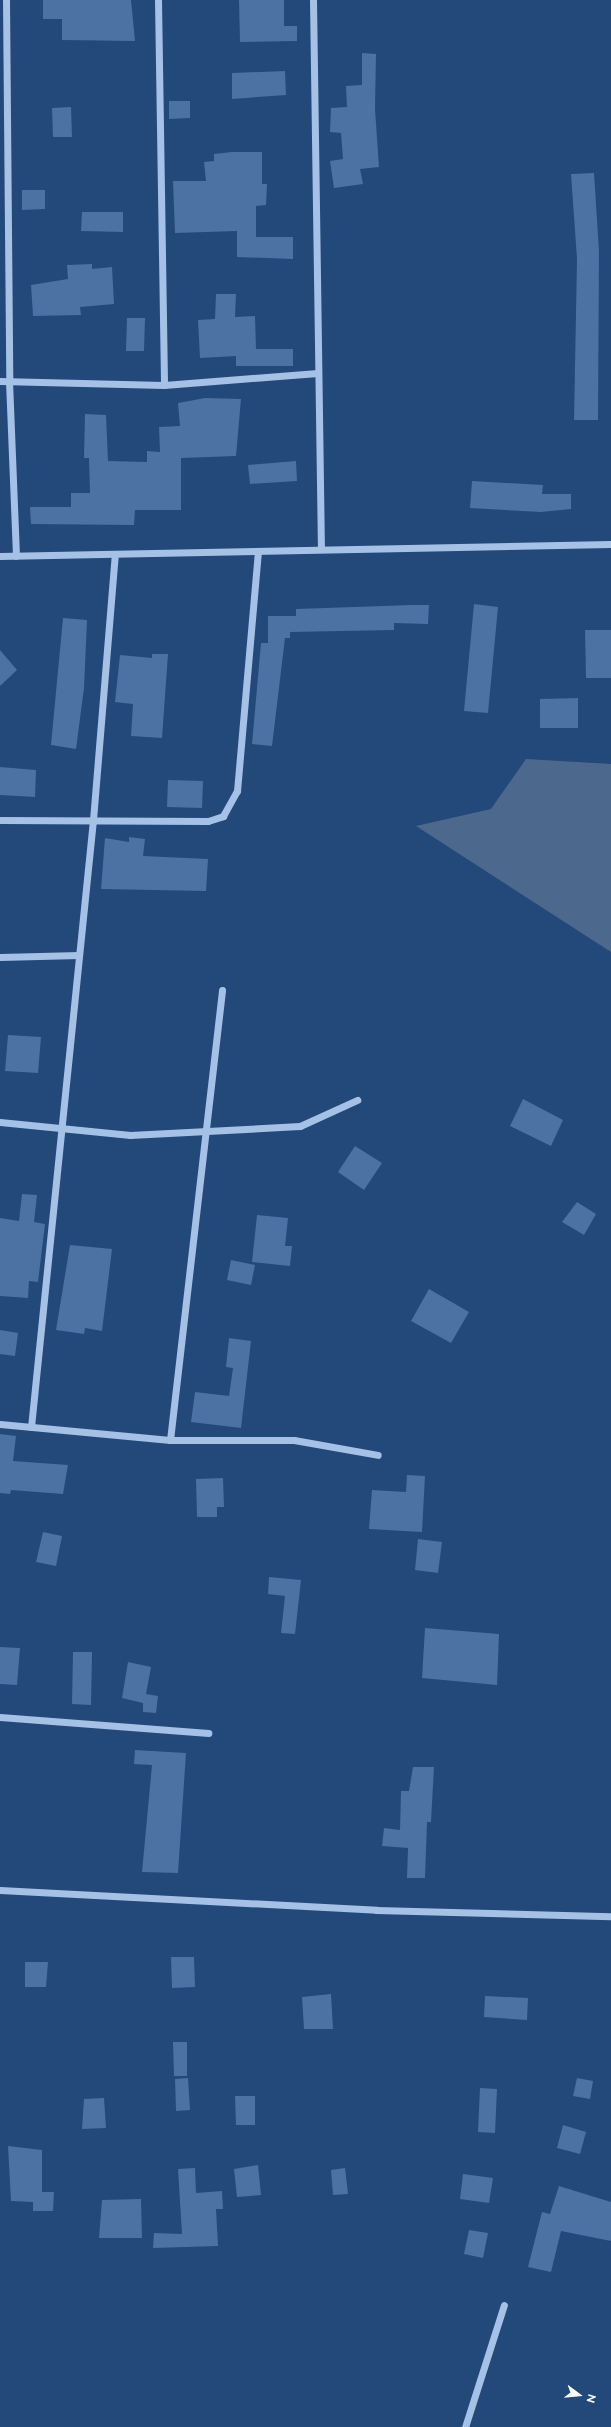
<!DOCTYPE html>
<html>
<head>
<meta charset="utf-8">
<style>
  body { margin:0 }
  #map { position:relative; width:611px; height:2427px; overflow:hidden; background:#23487a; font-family:Raleway,sans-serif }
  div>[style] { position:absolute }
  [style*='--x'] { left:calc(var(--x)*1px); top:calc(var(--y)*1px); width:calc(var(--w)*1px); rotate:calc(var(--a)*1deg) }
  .water>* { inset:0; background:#4d688d }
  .building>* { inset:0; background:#4b72a3 }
  .minor>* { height:7px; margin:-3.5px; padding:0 3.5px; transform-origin:3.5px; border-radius:3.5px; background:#a5c1e5 }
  span { translate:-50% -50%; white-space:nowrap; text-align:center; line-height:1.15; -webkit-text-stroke:3.5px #23487a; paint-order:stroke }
  .north { position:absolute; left:559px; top:2375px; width:40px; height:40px; -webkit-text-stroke:3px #23487a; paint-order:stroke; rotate:106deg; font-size:11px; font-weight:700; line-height:16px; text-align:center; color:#fff }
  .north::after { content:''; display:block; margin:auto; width:14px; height:18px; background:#fff; clip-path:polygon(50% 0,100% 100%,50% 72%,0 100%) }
</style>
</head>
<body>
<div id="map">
  <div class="water">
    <i style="clip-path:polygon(526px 759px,611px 764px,611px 952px,416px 826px,491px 809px)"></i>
  </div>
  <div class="building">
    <i style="clip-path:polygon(43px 0,131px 0,135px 41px,62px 40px,62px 19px,43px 19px)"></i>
    <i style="clip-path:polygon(239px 0,284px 0,284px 26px,297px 26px,297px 41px,240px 42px)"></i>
    <i style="clip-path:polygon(362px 53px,376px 54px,375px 109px,379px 167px,360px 169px,363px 184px,334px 188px,330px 161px,343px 159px,341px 133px,330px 132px,331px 108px,347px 107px,346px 86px,362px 85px)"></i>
    <i style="clip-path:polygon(285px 71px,286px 95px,232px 99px,232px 73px)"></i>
    <i style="clip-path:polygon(169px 101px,190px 101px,190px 118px,169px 119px)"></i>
    <i style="clip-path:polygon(71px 107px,72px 137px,53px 137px,52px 108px)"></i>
    <i style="clip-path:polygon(232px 152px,262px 152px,262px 184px,267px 184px,266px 205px,256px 206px,256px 237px,293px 237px,293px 259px,237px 257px,237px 231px,175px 233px,173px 181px,206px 181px,204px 162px,214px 161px,214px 154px)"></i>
    <i style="clip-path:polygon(594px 173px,599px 251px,598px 420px,574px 420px,577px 259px,571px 174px)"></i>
    <i style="clip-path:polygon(22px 190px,45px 190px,45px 209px,22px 210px)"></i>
    <i style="clip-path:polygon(82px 212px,123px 212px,123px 232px,81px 231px)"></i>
    <i style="clip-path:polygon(92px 264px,92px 269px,112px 267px,114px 304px,80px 307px,81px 315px,33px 316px,31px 285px,68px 279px,67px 265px)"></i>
    <i style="clip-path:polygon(216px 294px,236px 294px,235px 317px,255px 316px,256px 349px,293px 349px,293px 366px,236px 366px,236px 356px,200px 358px,198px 320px,215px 319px)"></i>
    <i style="clip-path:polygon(127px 318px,145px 318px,144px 351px,126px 351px)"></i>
    <i style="clip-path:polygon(205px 398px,241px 399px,236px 456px,181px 458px,181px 510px,135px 510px,134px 525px,31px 524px,30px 507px,71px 507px,71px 493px,90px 493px,89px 458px,84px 458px,85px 414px,106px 415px,108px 461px,147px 462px,147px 451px,160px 452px,159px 427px,180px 426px,178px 403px)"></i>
    <i style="clip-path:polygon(296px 461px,297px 481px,250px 484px,248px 465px)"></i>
    <i style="clip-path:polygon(472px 481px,543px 485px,542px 494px,571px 494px,571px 509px,541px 512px,470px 508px)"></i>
    <i style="clip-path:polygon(474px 604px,498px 607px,488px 713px,464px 711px)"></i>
    <i style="clip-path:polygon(412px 605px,429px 605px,428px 624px,394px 623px,394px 630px,290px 632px,290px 638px,285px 638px,272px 746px,252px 744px,261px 643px,268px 643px,268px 616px,296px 616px,296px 609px)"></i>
    <i style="clip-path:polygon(63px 618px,87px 620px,84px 688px,76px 749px,51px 745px)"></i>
    <i style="clip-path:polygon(585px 630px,611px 630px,611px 678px,586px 678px)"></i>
    <i style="clip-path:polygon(0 650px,17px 670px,0 686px)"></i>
    <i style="clip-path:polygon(152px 654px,168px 654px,162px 738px,131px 736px,133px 704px,115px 702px,120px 655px,152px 658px)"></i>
    <i style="clip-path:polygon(578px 698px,578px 728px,540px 728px,540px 699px)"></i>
    <i style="clip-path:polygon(0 767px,36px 770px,35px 797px,0 795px)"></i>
    <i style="clip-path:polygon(168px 780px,203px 781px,202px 808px,167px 807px)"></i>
    <i style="clip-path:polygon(129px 837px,145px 839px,143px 856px,208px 859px,206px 891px,101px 889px,105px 838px,129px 842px)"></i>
    <i style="clip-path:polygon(8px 1035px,41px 1037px,38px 1073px,5px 1071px)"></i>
    <i style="clip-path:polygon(523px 1099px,563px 1120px,551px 1146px,510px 1126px)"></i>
    <i style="clip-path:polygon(355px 1146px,382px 1163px,364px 1190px,338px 1172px)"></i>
    <i style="clip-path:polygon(22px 1194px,37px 1195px,34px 1222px,45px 1224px,38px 1282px,29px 1281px,28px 1298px,0 1296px,0 1218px,19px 1221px)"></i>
    <i style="clip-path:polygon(577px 1202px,596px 1214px,584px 1235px,562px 1222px)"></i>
    <i style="clip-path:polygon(257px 1215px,288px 1218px,285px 1246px,292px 1246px,290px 1266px,252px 1262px)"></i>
    <i style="clip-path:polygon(70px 1245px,112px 1249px,102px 1331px,85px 1328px,84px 1334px,56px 1330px)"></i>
    <i style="clip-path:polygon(231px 1260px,255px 1265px,251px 1285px,227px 1280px)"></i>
    <i style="clip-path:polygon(429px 1289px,469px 1312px,451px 1343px,411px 1321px)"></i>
    <i style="clip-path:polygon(0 1330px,18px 1333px,15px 1356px,0 1354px)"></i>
    <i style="clip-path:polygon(229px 1338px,251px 1341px,241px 1428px,191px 1422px,195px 1392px,229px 1396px,233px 1368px,226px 1367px)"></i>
    <i style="clip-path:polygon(0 1434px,16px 1436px,13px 1461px,68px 1465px,63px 1494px,11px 1490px,10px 1494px,0 1493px)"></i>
    <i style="clip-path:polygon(407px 1475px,425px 1476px,422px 1532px,369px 1529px,372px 1490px,406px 1492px)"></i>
    <i style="clip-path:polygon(223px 1478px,224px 1507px,217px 1507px,217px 1517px,197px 1517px,196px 1479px)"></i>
    <i style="clip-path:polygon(43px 1532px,62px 1536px,56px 1566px,36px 1562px)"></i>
    <i style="clip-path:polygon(418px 1539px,442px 1542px,438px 1573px,415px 1570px)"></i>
    <i style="clip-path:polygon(269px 1577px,301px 1580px,295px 1634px,281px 1633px,285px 1596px,268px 1594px)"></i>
    <i style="clip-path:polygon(425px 1628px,499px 1634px,497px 1685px,422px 1678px)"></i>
    <i style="clip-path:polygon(0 1647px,20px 1648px,17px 1685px,0 1684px)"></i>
    <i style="clip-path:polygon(73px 1652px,92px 1652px,91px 1705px,72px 1704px)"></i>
    <i style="clip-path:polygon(128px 1662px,151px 1667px,146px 1694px,158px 1696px,156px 1713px,143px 1712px,143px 1703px,122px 1698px)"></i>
    <i style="clip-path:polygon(135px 1750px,186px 1753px,178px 1873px,142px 1872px,152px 1765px,134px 1764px)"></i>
    <i style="clip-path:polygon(413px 1767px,434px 1767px,431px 1822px,427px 1822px,425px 1878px,407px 1878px,408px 1848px,382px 1846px,384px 1828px,400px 1830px,401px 1791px,409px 1791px)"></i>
    <i style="clip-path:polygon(171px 1957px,194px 1957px,195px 1987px,172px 1988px)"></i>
    <i style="clip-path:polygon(25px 1962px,48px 1962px,46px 1987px,25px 1987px)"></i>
    <i style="clip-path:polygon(331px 1994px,333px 2029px,304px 2029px,302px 1997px)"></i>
    <i style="clip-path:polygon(485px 1996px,528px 1998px,527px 2020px,484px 2017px)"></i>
    <i style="clip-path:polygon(173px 2042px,187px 2042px,187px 2076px,174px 2076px)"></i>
    <i style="clip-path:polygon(188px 2078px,190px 2110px,176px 2111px,175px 2079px)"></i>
    <i style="clip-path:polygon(577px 2078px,593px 2081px,590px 2099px,573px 2096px)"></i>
    <i style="clip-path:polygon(480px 2088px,497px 2089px,495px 2133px,478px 2132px)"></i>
    <i style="clip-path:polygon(235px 2096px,255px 2096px,255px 2125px,236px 2125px)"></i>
    <i style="clip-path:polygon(104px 2098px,106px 2128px,82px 2129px,84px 2099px)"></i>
    <i style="clip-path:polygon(563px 2125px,586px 2132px,580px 2154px,557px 2148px)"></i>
    <i style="clip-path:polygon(8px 2146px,42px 2150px,42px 2192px,54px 2192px,53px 2211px,33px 2211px,33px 2202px,11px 2201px)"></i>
    <i style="clip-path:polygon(258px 2165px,261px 2195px,237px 2197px,234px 2169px)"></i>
    <i style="clip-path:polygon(195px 2168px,196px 2193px,222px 2191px,223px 2209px,216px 2209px,218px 2246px,153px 2248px,154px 2233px,182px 2234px,178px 2169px)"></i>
    <i style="clip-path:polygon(345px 2168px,348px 2194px,333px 2195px,331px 2170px)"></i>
    <i style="clip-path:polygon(463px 2174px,493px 2178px,489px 2203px,460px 2199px)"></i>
    <i style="clip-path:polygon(559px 2186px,611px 2202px,611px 2241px,561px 2231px,551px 2272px,528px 2267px,542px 2212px,550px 2214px)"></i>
    <i style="clip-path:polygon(141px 2199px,142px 2238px,99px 2238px,102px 2200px)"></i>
    <i style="clip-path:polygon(469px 2230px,488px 2233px,483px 2258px,464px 2254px)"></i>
  </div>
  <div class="minor">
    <i style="--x:6;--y:0;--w:381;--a:89.5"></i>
    <i style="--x:9;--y:381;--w:175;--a:87.7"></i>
    <i style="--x:158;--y:0;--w:385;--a:89.1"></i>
    <i style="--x:313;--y:0;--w:549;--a:89.17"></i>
    <i style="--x:0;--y:381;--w:164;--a:1.4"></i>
    <i style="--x:164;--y:385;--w:154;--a:-4.5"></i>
    <i style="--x:0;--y:556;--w:611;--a:-1.13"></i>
    <i style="--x:0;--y:820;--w:208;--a:0.3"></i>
    <i style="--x:208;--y:821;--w:16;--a:-18"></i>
    <i style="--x:223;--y:816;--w:29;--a:-61"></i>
    <i style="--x:237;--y:791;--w:241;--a:-85"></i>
    <i style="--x:0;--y:957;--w:79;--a:-1.5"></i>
    <i style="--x:0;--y:1122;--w:131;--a:5.7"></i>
    <i style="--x:130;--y:1135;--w:170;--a:-3"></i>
    <i style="--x:300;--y:1126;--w:63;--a:-24.5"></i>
    <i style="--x:0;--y:1424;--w:171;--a:5.4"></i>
    <i style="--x:170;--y:1440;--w:124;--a:0"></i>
    <i style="--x:294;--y:1440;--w:85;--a:10.1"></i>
    <i style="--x:31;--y:1427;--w:610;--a:-84.17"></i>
    <i style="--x:93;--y:820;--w:267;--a:-85.3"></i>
    <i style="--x:170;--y:1440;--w:453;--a:-83.4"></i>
    <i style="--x:0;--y:1717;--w:209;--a:4.4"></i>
    <i style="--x:0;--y:1890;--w:377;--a:3"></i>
    <i style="--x:376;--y:1910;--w:235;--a:1.5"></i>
    <i style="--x:465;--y:2427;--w:128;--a:-72.3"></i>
  </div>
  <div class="north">N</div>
</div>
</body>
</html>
